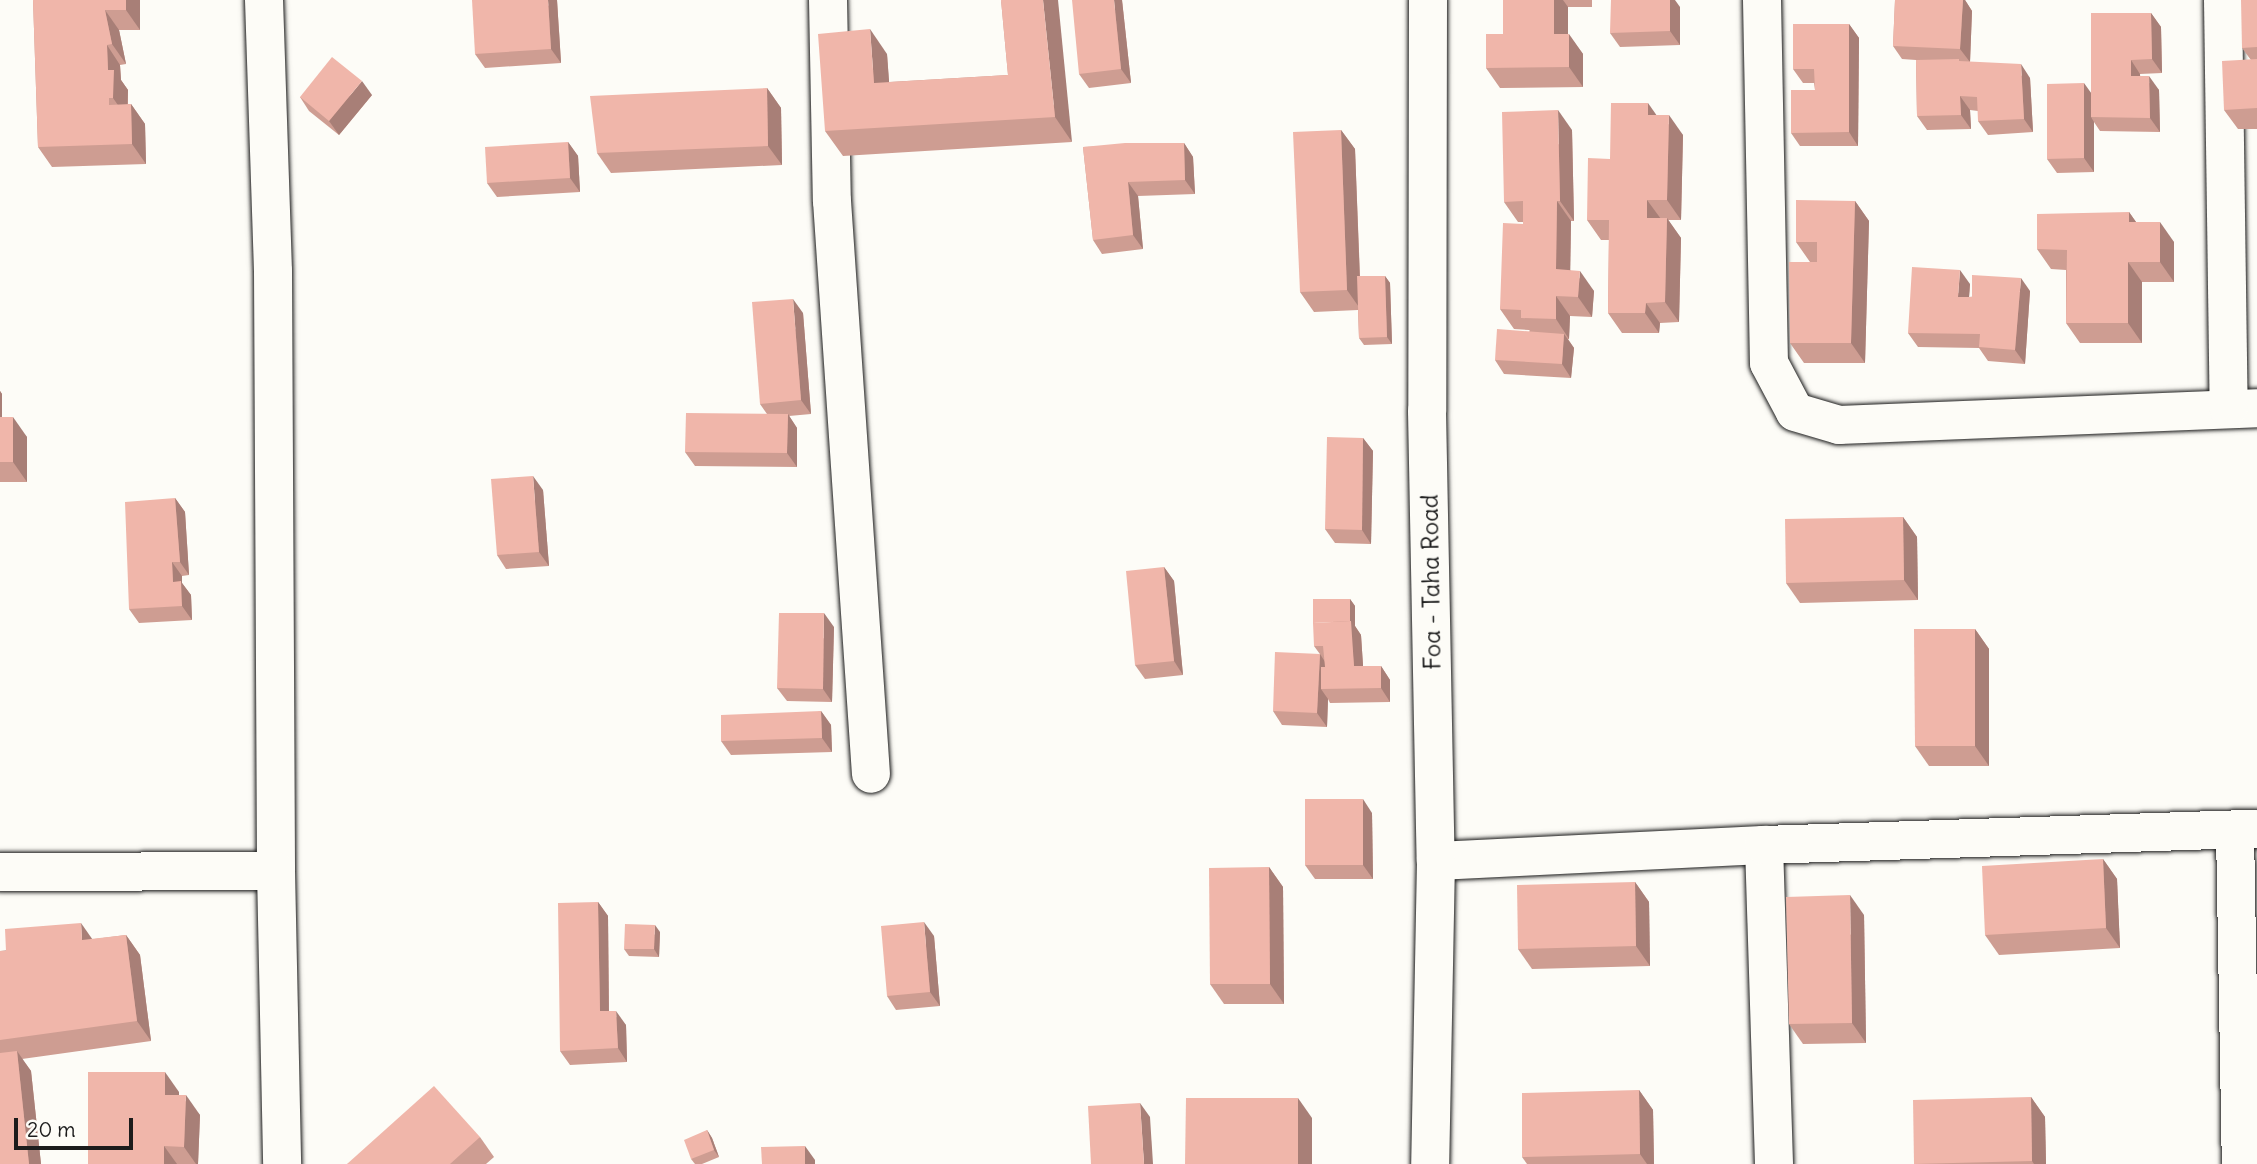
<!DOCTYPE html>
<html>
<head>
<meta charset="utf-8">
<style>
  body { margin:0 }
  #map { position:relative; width:2257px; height:1164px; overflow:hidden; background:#fdfcf7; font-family:Delius,sans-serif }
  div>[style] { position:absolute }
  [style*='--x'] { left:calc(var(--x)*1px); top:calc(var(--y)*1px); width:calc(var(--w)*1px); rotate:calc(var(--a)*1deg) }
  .roads { filter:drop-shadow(0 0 2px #1c1c1c) drop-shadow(0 0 2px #1c1c1c) }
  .street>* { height:38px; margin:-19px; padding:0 19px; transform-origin:19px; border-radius:19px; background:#fdfcf7 }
  .secondary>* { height:38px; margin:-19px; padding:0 19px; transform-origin:19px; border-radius:19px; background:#fdfcf7 }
  .wall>* { inset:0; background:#ce9d92 }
  .shaded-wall>* { inset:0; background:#a87f77 }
  .building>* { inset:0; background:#f0b6aa }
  span { translate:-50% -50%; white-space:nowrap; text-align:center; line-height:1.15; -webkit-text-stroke:5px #fdfcf7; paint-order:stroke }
  .street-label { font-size:24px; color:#1c1c1c }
  .scale { position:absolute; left:14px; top:1118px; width:119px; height:32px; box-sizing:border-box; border:4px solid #1c1c1c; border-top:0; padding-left:9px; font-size:21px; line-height:24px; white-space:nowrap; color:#1c1c1c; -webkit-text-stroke:5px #fdfcf7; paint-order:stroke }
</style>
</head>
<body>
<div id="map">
  <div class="roads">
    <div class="street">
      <i style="--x:264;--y:0;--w:271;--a:88.1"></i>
      <i style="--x:273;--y:271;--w:600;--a:89.71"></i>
      <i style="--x:276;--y:871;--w:293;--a:88.8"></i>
      <i style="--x:828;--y:0;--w:201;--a:88.9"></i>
      <i style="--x:832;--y:201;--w:574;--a:86.11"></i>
      <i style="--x:1762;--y:0;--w:363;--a:88.9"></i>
      <i style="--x:1769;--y:363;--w:55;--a:62"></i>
      <i style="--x:1795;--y:412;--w:46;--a:16.5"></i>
      <i style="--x:1839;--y:425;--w:418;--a:-2.3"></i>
      <i style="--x:2223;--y:0;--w:408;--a:89.2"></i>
      <i style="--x:2235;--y:830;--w:334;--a:89"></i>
      <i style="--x:1764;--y:845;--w:319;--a:88.2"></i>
      <i style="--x:1436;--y:861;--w:328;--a:-2.8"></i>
      <i style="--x:1764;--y:845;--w:493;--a:-1.9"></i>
      <i style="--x:0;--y:872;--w:276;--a:-0.2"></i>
    </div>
    <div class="secondary">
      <i style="--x:1428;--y:0;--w:411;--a:90.1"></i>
      <i style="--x:1427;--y:411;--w:450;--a:88.9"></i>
      <i style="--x:1436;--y:861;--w:303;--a:91.1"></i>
    </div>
  </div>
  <div class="wall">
    <i style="clip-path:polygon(33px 0,140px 0,140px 30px,119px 30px,126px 64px,120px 65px,121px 80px,128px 90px,128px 104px,131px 104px,145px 124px,146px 164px,52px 167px,38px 147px)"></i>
    <i style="clip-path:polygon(557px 0,561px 63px,485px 68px,475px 54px)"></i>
    <i style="clip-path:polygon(1001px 0,1072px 142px,843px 156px,825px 131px,887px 54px,889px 82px,1008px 75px)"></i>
    <i style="clip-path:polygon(1122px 0,1131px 83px,1089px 88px,1079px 74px)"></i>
    <i style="clip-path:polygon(1503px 0,1592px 0,1592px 7px,1568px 7px,1568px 34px,1583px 54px,1583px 87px,1500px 88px,1486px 68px,1503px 34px)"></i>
    <i style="clip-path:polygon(1895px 0,1965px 0,1972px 11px,1970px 62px,2030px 78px,2033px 132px,1988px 135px,1978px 121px,1978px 111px,1970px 110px,1971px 129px,1927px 130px,1917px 116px,1916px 60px,1902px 59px,1893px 46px)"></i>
    <i style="clip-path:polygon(2257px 0,2257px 129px,2238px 129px,2224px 110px,2251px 60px,2242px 48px)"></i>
    <i style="clip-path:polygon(1680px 7px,1680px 45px,1620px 47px,1610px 33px)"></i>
    <i style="clip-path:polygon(2151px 13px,2161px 27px,2162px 73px,2140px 74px,2140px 76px,2159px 90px,2160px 132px,2100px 131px,2094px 122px,2094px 172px,2057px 173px,2047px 159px,2091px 93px)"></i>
    <i style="clip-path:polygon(1849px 24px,1859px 38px,1858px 146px,1800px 146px,1791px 133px,1815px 90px,1814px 83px,1803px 83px,1793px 69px)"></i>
    <i style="clip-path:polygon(767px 88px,781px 108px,782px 165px,611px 173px,597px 153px)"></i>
    <i style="clip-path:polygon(372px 95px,339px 135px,309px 111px,300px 97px)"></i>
    <i style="clip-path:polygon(1656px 115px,1683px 135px,1681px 220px,1668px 220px,1681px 238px,1679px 322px,1660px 323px,1659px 333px,1622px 333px,1608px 313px,1609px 240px,1601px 240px,1587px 220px,1610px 159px)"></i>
    <i style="clip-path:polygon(1341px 130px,1355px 149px,1360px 276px,1385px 276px,1390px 283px,1392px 344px,1364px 345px,1359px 338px,1358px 310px,1314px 312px,1300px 292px)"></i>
    <i style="clip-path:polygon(1572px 130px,1574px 221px,1571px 221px,1570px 270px,1594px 291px,1592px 317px,1570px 316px,1569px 339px,1568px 339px,1574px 348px,1571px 378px,1504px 374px,1495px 360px,1530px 331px,1529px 330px,1514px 329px,1500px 309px,1523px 224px,1523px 222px,1518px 222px,1504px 202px)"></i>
    <i style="clip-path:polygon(568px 142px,578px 156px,580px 192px,497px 197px,487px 183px)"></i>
    <i style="clip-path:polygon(1184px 143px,1193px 157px,1195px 194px,1138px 196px,1143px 249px,1102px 254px,1093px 240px,1083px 147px)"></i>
    <i style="clip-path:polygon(1855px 201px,1869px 221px,1865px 363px,1804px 363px,1790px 343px,1810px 262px,1796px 242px)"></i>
    <i style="clip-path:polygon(2129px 212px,2136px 222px,2174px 242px,2174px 282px,2142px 282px,2142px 343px,2080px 343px,2066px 323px,2066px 270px,2051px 269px,2037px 249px)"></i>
    <i style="clip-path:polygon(1970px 284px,1969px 297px,2030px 291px,2025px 364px,1988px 361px,1979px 348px,1918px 347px,1908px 333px)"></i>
    <i style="clip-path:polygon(803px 313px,811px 414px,789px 416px,797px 428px,797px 467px,695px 466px,685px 452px,767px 414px,760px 404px)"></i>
    <i style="clip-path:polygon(0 391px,2px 394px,2px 417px,27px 437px,27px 482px,0 482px)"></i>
    <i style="clip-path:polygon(1363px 438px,1373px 451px,1371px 544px,1335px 543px,1325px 529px)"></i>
    <i style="clip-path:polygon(543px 490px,549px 566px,506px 569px,497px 555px)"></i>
    <i style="clip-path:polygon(175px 498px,185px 512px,189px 575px,182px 576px,182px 583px,191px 595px,192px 620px,139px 623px,129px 609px)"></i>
    <i style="clip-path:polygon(1903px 517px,1917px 537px,1918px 600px,1800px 603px,1786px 583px)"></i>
    <i style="clip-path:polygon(1164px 567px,1174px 581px,1183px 675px,1145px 679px,1135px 665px)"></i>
    <i style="clip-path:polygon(1350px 599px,1355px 606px,1355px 626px,1361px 635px,1363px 666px,1381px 666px,1390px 680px,1390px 702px,1330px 703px,1328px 699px,1327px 727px,1282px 725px,1273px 711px,1320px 654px,1325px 661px,1314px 646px)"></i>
    <i style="clip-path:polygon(834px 627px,832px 702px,787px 701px,777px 688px)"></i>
    <i style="clip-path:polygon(1975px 629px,1989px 649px,1989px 766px,1929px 766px,1915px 746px)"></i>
    <i style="clip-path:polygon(821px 711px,831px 725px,832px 752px,731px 755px,721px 741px)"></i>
    <i style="clip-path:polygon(1372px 813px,1373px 879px,1315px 879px,1305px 865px)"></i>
    <i style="clip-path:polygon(2103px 859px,2117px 879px,2120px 948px,1999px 955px,1985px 935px)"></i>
    <i style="clip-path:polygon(1269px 867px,1283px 887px,1284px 1004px,1224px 1004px,1210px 984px)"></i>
    <i style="clip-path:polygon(1635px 882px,1649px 902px,1650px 966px,1532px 969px,1518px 949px)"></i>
    <i style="clip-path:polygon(598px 902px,608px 916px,609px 1011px,626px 1025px,627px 1062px,570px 1065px,560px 1051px)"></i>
    <i style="clip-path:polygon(1864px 915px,1866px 1043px,1803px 1044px,1789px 1024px)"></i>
    <i style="clip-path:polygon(660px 932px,659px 957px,629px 956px,624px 949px)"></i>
    <i style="clip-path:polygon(126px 935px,140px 955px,151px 1041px,22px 1059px,31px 1071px,41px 1164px,0 1164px,0 951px)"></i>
    <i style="clip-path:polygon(934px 936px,940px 1006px,896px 1010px,887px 996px)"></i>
    <i style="clip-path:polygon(1639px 1090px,1653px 1110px,1654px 1164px,1527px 1164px,1522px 1157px)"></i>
    <i style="clip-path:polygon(179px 1092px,179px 1095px,200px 1115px,198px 1164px,88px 1164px)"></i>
    <i style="clip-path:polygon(2031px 1097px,2045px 1117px,2046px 1164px,1914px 1164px)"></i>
    <i style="clip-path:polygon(707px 1130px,712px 1138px,719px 1157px,702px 1164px,695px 1164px,691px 1159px)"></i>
    <i style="clip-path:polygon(480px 1137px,494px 1157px,486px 1164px,347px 1164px)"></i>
  </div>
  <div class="shaded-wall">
    <i style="clip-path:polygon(126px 0,140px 0,140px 30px,126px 10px)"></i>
    <i style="clip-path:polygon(548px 0,557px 0,561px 63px,551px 49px)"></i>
    <i style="clip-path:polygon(1043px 0,1058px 0,1072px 142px,1055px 117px)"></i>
    <i style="clip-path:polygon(1114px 0,1122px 0,1131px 83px,1121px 69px)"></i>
    <i style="clip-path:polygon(1554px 0,1563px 0,1568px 7px,1568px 54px,1554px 34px)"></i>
    <i style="clip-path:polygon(1670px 0,1675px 0,1680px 7px,1680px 45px,1670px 31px)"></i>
    <i style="clip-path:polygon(1963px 0,1965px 0,1972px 11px,1970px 62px,1960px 49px)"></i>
    <i style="clip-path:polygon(105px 10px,119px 30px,126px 64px,112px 44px)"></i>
    <i style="clip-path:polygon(2151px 13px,2161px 27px,2162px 73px,2152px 59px)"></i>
    <i style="clip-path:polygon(1849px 24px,1859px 38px,1858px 146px,1849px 132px)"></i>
    <i style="clip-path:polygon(870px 29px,887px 54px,891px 108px,874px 83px)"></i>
    <i style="clip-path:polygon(1569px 34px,1583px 54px,1583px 87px,1569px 67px)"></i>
    <i style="clip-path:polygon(107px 45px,120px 65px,121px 80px,128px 90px,127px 118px,113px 98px,108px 70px)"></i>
    <i style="clip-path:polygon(2131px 60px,2140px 74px,2141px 90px,2131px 76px)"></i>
    <i style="clip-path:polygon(2021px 64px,2030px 78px,2033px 132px,2024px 119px)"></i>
    <i style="clip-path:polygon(2149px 76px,2159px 90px,2160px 132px,2150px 118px)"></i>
    <i style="clip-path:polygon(362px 81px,372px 95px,339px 135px,329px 121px)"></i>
    <i style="clip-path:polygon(2084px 83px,2094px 97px,2091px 117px,2094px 122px,2094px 172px,2084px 158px)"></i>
    <i style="clip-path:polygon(767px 88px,781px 108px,782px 165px,768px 146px)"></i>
    <i style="clip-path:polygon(1960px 96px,1970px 110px,1971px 129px,1961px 115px)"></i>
    <i style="clip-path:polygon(1648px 103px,1662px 123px,1648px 115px)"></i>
    <i style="clip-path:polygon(131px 104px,145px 124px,146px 164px,132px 144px)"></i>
    <i style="clip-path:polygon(1558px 110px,1572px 130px,1574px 221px,1560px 201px)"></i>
    <i style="clip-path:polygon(1669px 115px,1683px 135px,1681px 220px,1667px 200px)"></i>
    <i style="clip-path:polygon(1341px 130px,1355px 149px,1361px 310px,1347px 290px)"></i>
    <i style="clip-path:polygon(568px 142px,578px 156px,580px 192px,570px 178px)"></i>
    <i style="clip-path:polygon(1184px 143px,1193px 157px,1195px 194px,1185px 180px)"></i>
    <i style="clip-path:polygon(1128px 182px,1138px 196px,1143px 249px,1133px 235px)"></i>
    <i style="clip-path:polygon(1647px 200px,1661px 219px,1647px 218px)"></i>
    <i style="clip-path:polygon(1557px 201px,1571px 221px,1570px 289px,1556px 269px)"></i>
    <i style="clip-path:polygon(1855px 201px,1869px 221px,1865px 363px,1851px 343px)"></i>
    <i style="clip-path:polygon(2129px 212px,2143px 232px,2129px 222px)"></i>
    <i style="clip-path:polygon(1667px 218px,1681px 238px,1679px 322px,1665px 302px)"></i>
    <i style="clip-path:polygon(2160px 222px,2174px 242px,2174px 282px,2160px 262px)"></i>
    <i style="clip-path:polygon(2128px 262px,2142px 282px,2142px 343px,2128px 323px)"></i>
    <i style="clip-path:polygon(1960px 270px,1970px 284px,1968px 311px,1958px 297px)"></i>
    <i style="clip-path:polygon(1580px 271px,1594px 291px,1592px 317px,1578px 297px)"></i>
    <i style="clip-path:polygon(1385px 276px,1390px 283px,1392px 344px,1387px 337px)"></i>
    <i style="clip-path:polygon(2021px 278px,2030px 291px,2025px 364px,2015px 350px)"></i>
    <i style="clip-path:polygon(1556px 296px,1570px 316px,1569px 339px,1556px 319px)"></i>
    <i style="clip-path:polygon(793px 299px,803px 313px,811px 414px,801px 400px)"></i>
    <i style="clip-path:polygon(1646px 303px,1660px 323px,1659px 333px,1645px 313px)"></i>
    <i style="clip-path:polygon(1564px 334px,1574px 348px,1571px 378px,1562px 364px)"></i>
    <i style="clip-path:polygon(0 391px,2px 394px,2px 437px,0 434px)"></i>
    <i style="clip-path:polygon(788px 414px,797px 428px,797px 467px,787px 453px)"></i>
    <i style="clip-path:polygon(13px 417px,27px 437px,27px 482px,13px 462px)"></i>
    <i style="clip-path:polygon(1363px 438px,1373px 451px,1371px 544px,1362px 530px)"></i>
    <i style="clip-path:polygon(533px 476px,543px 490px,549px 566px,539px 552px)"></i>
    <i style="clip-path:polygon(175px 498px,185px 512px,189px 575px,180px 562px)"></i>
    <i style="clip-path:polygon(1903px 517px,1917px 537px,1918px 600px,1904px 580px)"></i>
    <i style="clip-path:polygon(172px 562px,182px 576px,182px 583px,191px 595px,192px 620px,182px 606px,173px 582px)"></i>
    <i style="clip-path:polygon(1164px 567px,1174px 581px,1183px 675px,1174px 661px)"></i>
    <i style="clip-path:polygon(1350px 599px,1355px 606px,1355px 626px,1361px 635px,1364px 680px,1354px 666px,1350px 625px)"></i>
    <i style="clip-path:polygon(824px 613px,834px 627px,832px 702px,823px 689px)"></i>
    <i style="clip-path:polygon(1975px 629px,1989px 649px,1989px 766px,1975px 746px)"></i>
    <i style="clip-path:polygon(1320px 654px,1329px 668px,1321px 689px,1328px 699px,1327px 727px,1317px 713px)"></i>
    <i style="clip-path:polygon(1381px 666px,1390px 680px,1390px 702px,1381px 688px)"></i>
    <i style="clip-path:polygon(821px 711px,831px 725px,832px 752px,822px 738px)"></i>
    <i style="clip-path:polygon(1363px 799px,1372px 813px,1373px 879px,1363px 865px)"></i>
    <i style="clip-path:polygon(2103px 859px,2117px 879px,2120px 948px,2106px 928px)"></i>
    <i style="clip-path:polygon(1269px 867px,1283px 887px,1284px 1004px,1270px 984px)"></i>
    <i style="clip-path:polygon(1635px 882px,1649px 902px,1650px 966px,1636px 946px)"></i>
    <i style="clip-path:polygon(1850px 895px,1864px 915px,1866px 1043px,1852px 1023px)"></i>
    <i style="clip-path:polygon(598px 902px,608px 916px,609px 1025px,600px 1011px)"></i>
    <i style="clip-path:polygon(924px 922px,934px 936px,940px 1006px,930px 992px)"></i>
    <i style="clip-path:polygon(81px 923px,95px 943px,82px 940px)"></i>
    <i style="clip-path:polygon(655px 925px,660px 932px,659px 957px,654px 949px)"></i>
    <i style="clip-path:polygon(126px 935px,140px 955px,151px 1041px,137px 1021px)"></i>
    <i style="clip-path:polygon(616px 1011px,626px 1025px,627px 1062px,618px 1048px)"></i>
    <i style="clip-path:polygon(17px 1051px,31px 1071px,41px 1164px,29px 1164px)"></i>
    <i style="clip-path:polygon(165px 1072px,179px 1092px,179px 1115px,165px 1095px)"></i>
    <i style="clip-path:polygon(1639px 1090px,1653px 1110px,1654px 1164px,1647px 1164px,1640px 1154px)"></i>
    <i style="clip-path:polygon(186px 1095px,200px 1115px,198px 1164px,196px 1164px,184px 1147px)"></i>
    <i style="clip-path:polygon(2031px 1097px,2045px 1117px,2046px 1164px,2034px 1164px,2032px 1161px)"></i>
    <i style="clip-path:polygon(1298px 1098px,1312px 1118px,1312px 1164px,1298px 1164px)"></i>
    <i style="clip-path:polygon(1140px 1103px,1150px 1117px,1153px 1164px,1144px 1164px)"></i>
    <i style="clip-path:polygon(707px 1130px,712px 1138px,719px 1157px,714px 1150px)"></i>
    <i style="clip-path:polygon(164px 1146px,177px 1164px,164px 1164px)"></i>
    <i style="clip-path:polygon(805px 1146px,815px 1160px,815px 1164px,805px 1164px)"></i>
  </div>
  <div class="building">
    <i style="clip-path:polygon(33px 0,126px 0,126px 10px,105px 10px,112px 44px,107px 45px,108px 70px,114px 70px,113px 98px,109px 98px,109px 105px,131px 104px,132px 144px,38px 147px)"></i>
    <i style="clip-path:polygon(472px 0,548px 0,551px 49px,475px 54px)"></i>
    <i style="clip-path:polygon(1001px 0,1043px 0,1055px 117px,825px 131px,818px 34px,870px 29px,874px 83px,1008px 75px)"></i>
    <i style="clip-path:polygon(1072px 0,1114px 0,1121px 69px,1079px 74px)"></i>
    <i style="clip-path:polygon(1503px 0,1554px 0,1554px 34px,1569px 34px,1569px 67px,1486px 68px,1486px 34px,1503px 34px)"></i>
    <i style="clip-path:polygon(1611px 0,1670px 0,1670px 31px,1610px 33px)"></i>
    <i style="clip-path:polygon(1895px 0,1963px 0,1960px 49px,1893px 46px)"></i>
    <i style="clip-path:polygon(2241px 0,2257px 0,2257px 47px,2242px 48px)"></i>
    <i style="clip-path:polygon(2091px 13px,2151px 13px,2152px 59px,2131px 60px,2131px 76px,2149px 76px,2150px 118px,2091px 117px)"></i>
    <i style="clip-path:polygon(1793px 24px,1849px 24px,1849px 132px,1791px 133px,1791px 90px,1815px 90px,1814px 69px,1793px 69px)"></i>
    <i style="clip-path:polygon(332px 57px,362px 81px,329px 121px,300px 97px)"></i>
    <i style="clip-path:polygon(1959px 59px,1959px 61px,2021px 64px,2024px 119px,1978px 121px,1977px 97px,1960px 96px,1961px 115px,1917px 116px,1916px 60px)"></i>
    <i style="clip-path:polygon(2257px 59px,2257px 108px,2224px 110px,2222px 61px)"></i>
    <i style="clip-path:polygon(2084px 83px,2084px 158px,2047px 159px,2047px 84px)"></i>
    <i style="clip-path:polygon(767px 88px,768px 146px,597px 153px,590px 96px)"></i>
    <i style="clip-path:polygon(1611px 103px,1648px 103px,1648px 115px,1669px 115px,1667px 200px,1647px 200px,1647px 218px,1667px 218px,1665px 302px,1646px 303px,1645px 313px,1608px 313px,1609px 220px,1587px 220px,1588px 158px,1610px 159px)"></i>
    <i style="clip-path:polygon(1558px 110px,1560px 201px,1557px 201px,1556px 269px,1580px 271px,1578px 297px,1556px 296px,1556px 319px,1521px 318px,1521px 310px,1500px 309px,1503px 223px,1523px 224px,1523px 201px,1504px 202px,1502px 112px)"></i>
    <i style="clip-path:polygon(1341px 130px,1347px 290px,1300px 292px,1293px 132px)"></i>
    <i style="clip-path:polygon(568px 142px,570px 178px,487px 183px,485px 147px)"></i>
    <i style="clip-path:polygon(1125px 143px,1184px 143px,1185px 180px,1128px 182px,1133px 235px,1093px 240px,1083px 147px)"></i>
    <i style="clip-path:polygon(1796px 200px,1855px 201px,1851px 343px,1790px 343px,1789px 262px,1817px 262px,1817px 242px,1796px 242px)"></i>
    <i style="clip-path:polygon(2129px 212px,2129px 222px,2160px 222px,2160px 262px,2128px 262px,2128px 323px,2066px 323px,2067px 250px,2037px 249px,2037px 214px)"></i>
    <i style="clip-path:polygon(1912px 267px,1960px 270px,1958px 297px,1972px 297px,1972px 275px,2021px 278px,2015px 350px,1979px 347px,1980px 334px,1908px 333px)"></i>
    <i style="clip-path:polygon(1357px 276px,1385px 276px,1387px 337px,1359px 338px)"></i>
    <i style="clip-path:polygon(793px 299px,801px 400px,760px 404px,752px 302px)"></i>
    <i style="clip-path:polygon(1497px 329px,1564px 334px,1562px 364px,1495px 360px)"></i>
    <i style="clip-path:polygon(686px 413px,788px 414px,787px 453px,685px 452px)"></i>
    <i style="clip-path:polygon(0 417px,13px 417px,13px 462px,0 462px)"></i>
    <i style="clip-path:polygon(1327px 437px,1363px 438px,1362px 530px,1325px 529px)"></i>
    <i style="clip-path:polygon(533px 476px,539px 552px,497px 555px,491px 479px)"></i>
    <i style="clip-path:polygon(175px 498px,180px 562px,172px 562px,173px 582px,181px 581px,182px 606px,129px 609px,125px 502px)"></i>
    <i style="clip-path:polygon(1903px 517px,1904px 580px,1786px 583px,1785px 519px)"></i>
    <i style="clip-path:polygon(1164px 567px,1174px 661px,1135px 665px,1126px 571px)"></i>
    <i style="clip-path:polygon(1313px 599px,1350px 599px,1350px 621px,1313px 623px,1313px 625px)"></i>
    <i style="clip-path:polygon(779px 613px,824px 613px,823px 689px,777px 688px)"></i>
    <i style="clip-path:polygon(1351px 621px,1354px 666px,1381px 666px,1381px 688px,1321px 689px,1321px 667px,1325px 667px,1323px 646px,1314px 646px,1313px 623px)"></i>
    <i style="clip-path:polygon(1914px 629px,1975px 629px,1975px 746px,1915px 746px)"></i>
    <i style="clip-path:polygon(1275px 652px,1320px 654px,1317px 713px,1273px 711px)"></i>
    <i style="clip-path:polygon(821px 711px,822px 738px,721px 741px,721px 715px)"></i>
    <i style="clip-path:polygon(1305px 799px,1363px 799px,1363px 865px,1305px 865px)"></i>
    <i style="clip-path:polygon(2103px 859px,2106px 928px,1985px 935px,1982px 866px)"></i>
    <i style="clip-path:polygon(1269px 867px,1270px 984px,1210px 984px,1209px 868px)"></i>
    <i style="clip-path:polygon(1635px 882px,1636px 946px,1518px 949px,1517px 885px)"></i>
    <i style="clip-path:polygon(1850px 895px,1852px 1023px,1789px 1024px,1786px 897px)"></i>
    <i style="clip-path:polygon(598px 902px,600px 1011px,616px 1011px,618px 1048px,560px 1051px,558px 903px)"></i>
    <i style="clip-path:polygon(924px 922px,930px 992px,887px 996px,881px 926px)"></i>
    <i style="clip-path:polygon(81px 923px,82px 940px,126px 935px,137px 1021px,0 1040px,0 951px,6px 951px,5px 929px)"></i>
    <i style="clip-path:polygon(625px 924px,655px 925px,654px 949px,624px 949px)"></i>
    <i style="clip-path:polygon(17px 1051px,29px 1164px,0 1164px,0 1053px)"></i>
    <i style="clip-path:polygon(88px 1072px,165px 1072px,165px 1095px,186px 1095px,184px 1147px,164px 1146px,164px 1164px,88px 1164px)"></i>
    <i style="clip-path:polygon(434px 1086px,480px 1137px,450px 1164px,347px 1164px)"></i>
    <i style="clip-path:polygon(1639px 1090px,1640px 1154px,1522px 1157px,1522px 1093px)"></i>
    <i style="clip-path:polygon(2031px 1097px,2032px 1161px,1914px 1164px,1913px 1100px)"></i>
    <i style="clip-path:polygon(1186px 1098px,1298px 1098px,1298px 1164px,1185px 1164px)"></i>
    <i style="clip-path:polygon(1140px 1103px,1144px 1164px,1091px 1164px,1088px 1106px)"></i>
    <i style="clip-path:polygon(707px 1130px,714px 1150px,691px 1159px,684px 1140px)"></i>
    <i style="clip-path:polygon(805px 1146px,805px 1164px,762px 1164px,761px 1147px)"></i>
  </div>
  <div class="street-label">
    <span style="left:1431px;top:582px;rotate:-91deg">Foa - Taha Road</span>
  </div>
  <div class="scale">20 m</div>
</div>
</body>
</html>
